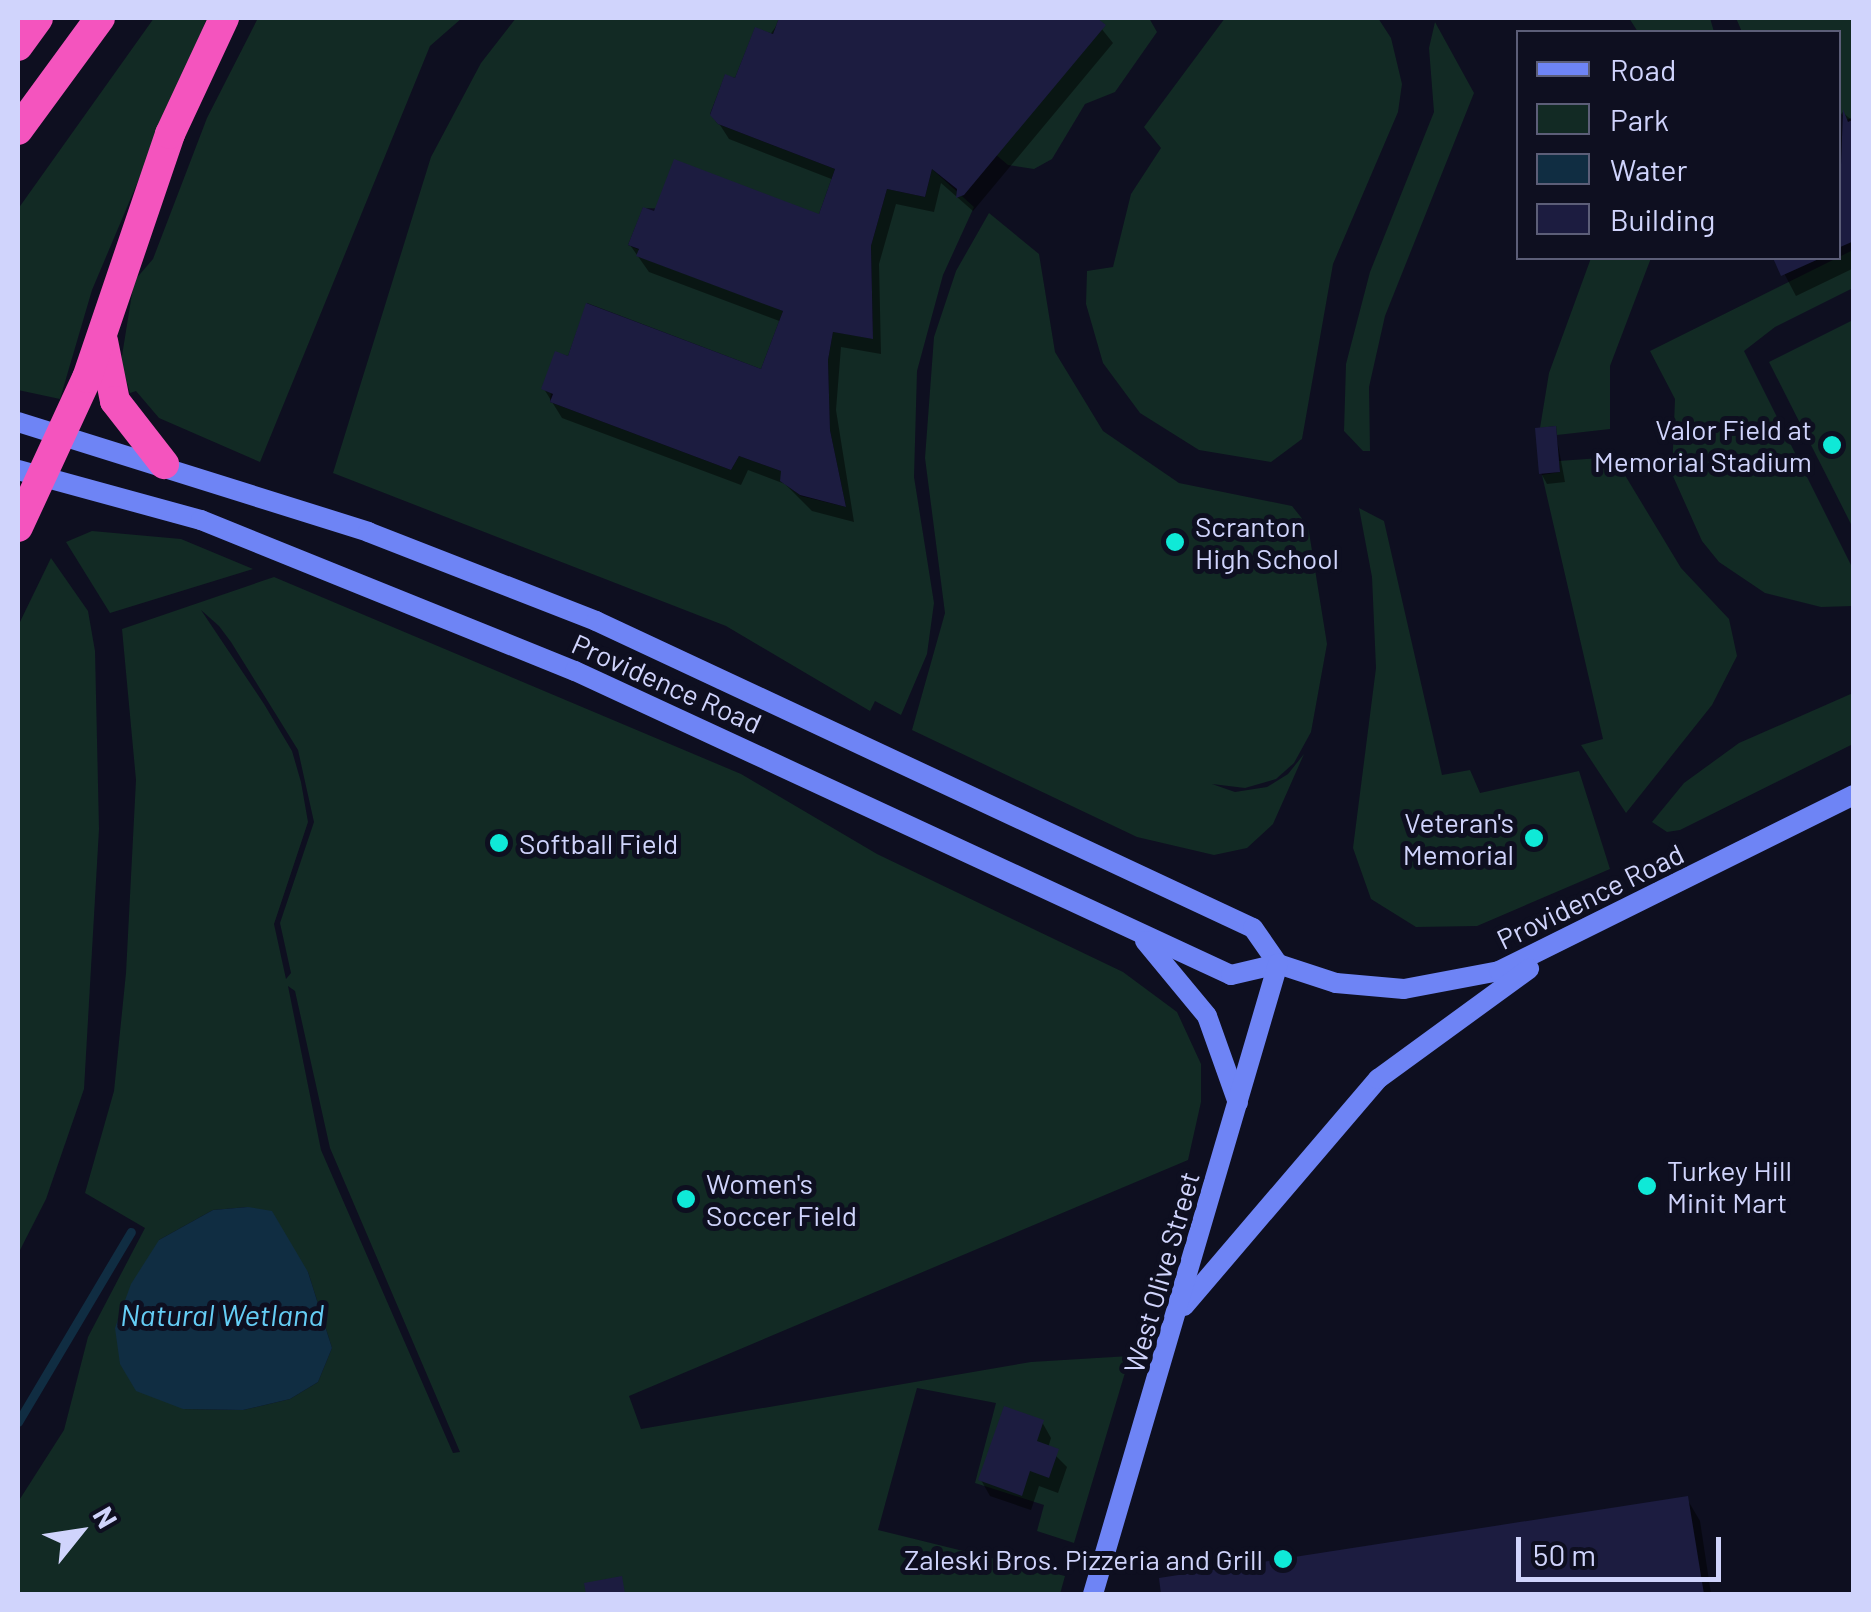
<!DOCTYPE html>
<html>
<head>
<meta charset="utf-8">
<style>
  body { margin:0 }
  #map { position:relative; width:1871px; height:1612px; overflow:hidden; background:#0e0f20; font-family:Barlow,sans-serif }
  div>[style] { position:absolute }
  [style*='--x'] { left:calc(var(--x)*1px); top:calc(var(--y)*1px); width:calc(var(--w)*1px); rotate:calc(var(--a)*1deg) }
  .green>* { inset:0; background:#122a24 }
  .water>* { inset:0; background:#102d42 }
  .shadow>* { inset:0; background:#0007 }
  .stream>* { height:9px; margin:-4.5px; padding:0 4.5px; transform-origin:4.5px; border-radius:4.5px; background:#102d42 }
  .building>* { inset:0; background:#1c1c40 }
  .secondary>* { height:20px; margin:-10px; padding:0 10px; transform-origin:10px; border-radius:10px; background:#6e84f5 }
  .motorway>* { height:30px; margin:-15px; padding:0 15px; transform-origin:15px; border-radius:15px; background:#f454be }
  .dots>* { width:28px; height:28px; translate:-50% -50%; box-sizing:border-box; border:5px solid #0e0f20; border-radius:50% }
  span { translate:-50% -50%; white-space:nowrap; text-align:center; line-height:1.15; -webkit-text-stroke:10px #0e0f20; paint-order:stroke }
  .poi-label { font-size:28px; color:#d0d4fc }
  .right { translate:-100% -50%; text-align:right }
  .left { translate:0 -50%; text-align:left }
  .street-label { font-size:28px; color:#d0d4fc }
  .water-label { font-size:30px; color:#65cdf5; font-style:italic }
  .frame { position:absolute; inset:0; border:20px solid #d0d4fc; pointer-events:none }
  .legend { position:absolute; left:1516px; top:30px; width:325px; height:230px; box-sizing:border-box; background:#0e0f20; border:2px solid #5c5e78; margin:0; padding:12px 18px; list-style:none; font-size:30px; color:#d0d4fc }
  .legend li { display:flex; align-items:center; gap:20px; height:50px }
  .legend b { width:50px; border:2px solid #5c5e78 }
  .north { position:absolute; left:30px; top:1482px; width:100px; height:100px; -webkit-text-stroke:8px #0e0f20; paint-order:stroke; rotate:60deg; font-size:28px; font-weight:700; line-height:40px; text-align:center; color:#d0d4fc }
  .north::after { content:''; display:block; margin:auto; width:35px; height:45px; background:#d0d4fc; clip-path:polygon(50% 0,100% 100%,50% 72%,0 100%) }
  .scale { position:absolute; left:1516px; top:1537px; width:205px; height:45px; box-sizing:border-box; border:5px solid #d0d4fc; border-top:0; padding-left:12px; font-size:30px; line-height:35px; white-space:nowrap; color:#d0d4fc; -webkit-text-stroke:8px #0e0f20; paint-order:stroke }
</style>
</head>
<body>
<div id="map">
  <div class="green">
    <i style="clip-path:polygon(154px 18px,207px 18px,92px 290px,60px 399px,18px 390px,18px 209px)"></i>
    <i style="clip-path:polygon(258px 18px,462px 18px,430px 46px,260px 462px,159px 418px,136px 391px,130px 393px,121px 362px,134px 281px,153px 259px,207px 118px)"></i>
    <i style="clip-path:polygon(516px 18px,779px 18px,773px 34px,755px 28px,735px 78px,725px 75px,710px 114px,718px 124px,835px 169px,819px 214px,643px 208px,628px 245px,783px 311px,761px 369px,587px 303px,568px 356px,555px 352px,550px 402px,731px 470px,739px 456px,781px 471px,781px 481px,801px 496px,846px 507px,830px 430px,828px 360px,833px 332px,873px 338px,871px 246px,887px 189px,925px 197px,932px 169px,974px 207px,943px 275px,917px 371px,914px 477px,934px 603px,927px 654px,901px 715px,875px 701px,870px 711px,726px 626px,333px 473px,431px 157px,481px 63px)"></i>
    <i style="clip-path:polygon(1097px 18px,1149px 18px,1157px 32px,1115px 92px,1085px 104px,1052px 159px,1034px 169px,1008px 165px,995px 154px,1105px 25px)"></i>
    <i style="clip-path:polygon(1225px 18px,1378px 18px,1391px 38px,1402px 84px,1398px 112px,1333px 264px,1302px 439px,1271px 462px,1199px 450px,1140px 413px,1103px 363px,1086px 304px,1087px 271px,1113px 267px,1131px 194px,1161px 148px,1144px 127px)"></i>
    <i style="clip-path:polygon(1629px 18px,1710px 18px,1714px 32px,1638px 32px)"></i>
    <i style="clip-path:polygon(1736px 18px,1853px 18px,1853px 117px,1847px 120px,1839px 111px,1838px 32px,1742px 32px)"></i>
    <i style="clip-path:polygon(1435px 22px,1474px 93px,1385px 316px,1369px 387px,1370px 451px,1363px 451px,1344px 431px,1346px 364px,1370px 272px,1434px 112px,1429px 48px)"></i>
    <i style="clip-path:polygon(989px 213px,1039px 254px,1055px 352px,1103px 431px,1179px 483px,1292px 506px,1308px 526px,1327px 644px,1311px 732px,1294px 763px,1276px 779px,1245px 788px,1212px 784px,1235px 792px,1267px 787px,1288px 774px,1304px 754px,1273px 824px,1247px 848px,1214px 855px,1137px 837px,912px 730px,945px 613px,925px 458px,934px 337px,956px 271px)"></i>
    <i style="clip-path:polygon(1853px 250px,1853px 288px,1775px 327px,1744px 351px,1853px 569px,1853px 606px,1821px 607px,1765px 593px,1719px 562px,1702px 541px,1672px 474px,1675px 399px,1650px 351px)"></i>
    <i style="clip-path:polygon(1591px 258px,1651px 258px,1610px 366px,1610px 429px,1557px 435px,1556px 426px,1540px 428px,1549px 373px)"></i>
    <i style="clip-path:polygon(1853px 320px,1853px 528px,1769px 362px)"></i>
    <i style="clip-path:polygon(1614px 457px,1681px 568px,1729px 619px,1737px 656px,1712px 705px,1626px 813px,1581px 745px,1603px 739px,1542px 475px,1560px 472px,1559px 461px)"></i>
    <i style="clip-path:polygon(1359px 508px,1384px 521px,1442px 775px,1470px 770px,1480px 793px,1579px 771px,1610px 869px,1477px 926px,1416px 927px,1371px 899px,1353px 848px,1376px 668px,1372px 577px)"></i>
    <i style="clip-path:polygon(92px 531px,181px 539px,253px 569px,110px 613px,66px 542px)"></i>
    <i style="clip-path:polygon(51px 558px,88px 611px,95px 651px,99px 829px,84px 1089px,46px 1199px,18px 1254px,18px 626px)"></i>
    <i style="clip-path:polygon(evenodd,274px 577px,741px 774px,877px 854px,1123px 972px,1177px 1012px,1201px 1064px,1201px 1102px,1188px 1160px,629px 1396px,641px 1429px,1031px 1362px,1130px 1356px,1074px 1543px,1037px 1531px,1044px 1505px,975px 1483px,996px 1403px,917px 1388px,878px 1530px,1065px 1576px,1060px 1594px,18px 1594px,18px 1502px,64px 1430px,88px 1337px,145px 1228px,85px 1193px,114px 1091px,126px 973px,136px 780px,122px 629px,274px 577px,201px 610px,219px 626px,231px 642px,298px 750px,314px 822px,280px 923px,291px 973px,286px 979px,274px 924px,308px 822px,301px 782px,292px 751px,264px 704px,201px 610px,274px 577px,288px 986px,295px 991px,330px 1148px,460px 1452px,453px 1453px,321px 1150px,288px 986px,274px 577px,248px 1207px,308px 1272px,332px 1348px,318px 1382px,290px 1399px,243px 1410px,183px 1409px,159px 1240px,213px 1210px,248px 1207px)"></i>
    <i style="clip-path:polygon(1853px 693px,1853px 744px,1680px 830px,1667px 832px,1652px 822px,1684px 783px,1739px 743px)"></i>
  </div>
  <div class="water">
    <i style="clip-path:polygon(248px 1207px,272px 1211px,308px 1272px,332px 1348px,318px 1382px,290px 1399px,243px 1410px,183px 1409px,136px 1391px,120px 1364px,115px 1328px,131px 1284px,159px 1240px,213px 1210px)"></i>
  </div>
  <div class="shadow">
    <i style="clip-path:polygon(782px 18px,1093px 18px,1113px 43px,973px 211px,941px 183px,934px 212px,896px 204px,879px 264px,881px 354px,841px 347px,836px 410px,854px 522px,812px 511px,785px 484px,748px 470px,741px 485px,562px 418px,544px 389px,569px 359px,763px 372px,782px 322px,649px 272px,630px 245px,656px 215px,820px 218px,834px 180px,729px 139px,713px 114px)"></i>
    <i style="clip-path:polygon(1842px 112px,1854px 122px,1854px 268px,1796px 296px,1776px 258px,1838px 258px)"></i>
    <i style="clip-path:polygon(1555px 429px,1565px 482px,1547px 484px,1541px 473px)"></i>
    <i style="clip-path:polygon(1042px 1422px,1051px 1438px,1048px 1448px,1067px 1467px,1058px 1493px,1039px 1486px,1031px 1510px,990px 1496px,981px 1480px)"></i>
    <i style="clip-path:polygon(1687px 1499px,1700px 1521px,1711px 1594px,1164px 1594px,1162px 1580px)"></i>
  </div>
  <div class="stream">
    <i style="--x:18;--y:1422;--w:221;--a:-59.3"></i>
  </div>
  <div class="building">
    <i style="clip-path:polygon(779px 18px,1097px 18px,1106px 25px,964px 195px,956px 198px,957px 189px,932px 169px,925px 197px,887px 189px,871px 246px,873px 339px,833px 332px,828px 360px,830px 430px,846px 507px,800px 495px,780px 481px,781px 471px,739px 456px,731px 470px,550px 402px,553px 394px,541px 389px,555px 351px,568px 356px,586px 303px,761px 369px,783px 311px,636px 256px,639px 249px,628px 245px,643px 207px,654px 211px,674px 159px,819px 214px,835px 169px,718px 124px,710px 115px,725px 74px,735px 78px,755px 27px,773px 34px)"></i>
    <i style="clip-path:polygon(1843px 109px,1848px 122px,1854px 119px,1854px 241px,1838px 248px)"></i>
    <i style="clip-path:polygon(1773px 258px,1821px 258px,1781px 276px)"></i>
    <i style="clip-path:polygon(1556px 426px,1560px 472px,1539px 474px,1535px 428px)"></i>
    <i style="clip-path:polygon(1004px 1406px,1044px 1420px,1037px 1441px,1059px 1449px,1049px 1478px,1030px 1471px,1022px 1496px,978px 1480px)"></i>
    <i style="clip-path:polygon(1688px 1496px,1704px 1594px,1161px 1594px,1159px 1578px)"></i>
    <i style="clip-path:polygon(622px 1576px,625px 1594px,586px 1594px,584px 1583px)"></i>
  </div>
  <div class="secondary">
    <i style="--x:18;--y:422;--w:367;--a:17.4"></i>
    <i style="--x:368;--y:532;--w:245;--a:21.3"></i>
    <i style="--x:596;--y:621;--w:725;--a:25.05"></i>
    <i style="--x:1253;--y:928;--w:44;--a:55.2"></i>
    <i style="--x:18;--y:470;--w:190;--a:15.3"></i>
    <i style="--x:201;--y:520;--w:403;--a:22"></i>
    <i style="--x:575;--y:671;--w:723;--a:24.86"></i>
    <i style="--x:1231;--y:975;--w:48;--a:-13.2"></i>
    <i style="--x:1278;--y:964;--w:61;--a:18.1"></i>
    <i style="--x:1336;--y:983;--w:68;--a:5"></i>
    <i style="--x:1404;--y:989;--w:97;--a:-10.7"></i>
    <i style="--x:1499;--y:971;--w:396;--a:-26.4"></i>
    <i style="--x:1145;--y:941;--w:97;--a:50.4"></i>
    <i style="--x:1207;--y:1016;--w:92;--a:70.4"></i>
    <i style="--x:1184;--y:1306;--w:299;--a:-49.5"></i>
    <i style="--x:1378;--y:1079;--w:187;--a:-36.1"></i>
    <i style="--x:1093;--y:1594;--w:657;--a:-73.64"></i>
  </div>
  <div class="motorway">
    <i style="--x:18;--y:46;--w:34;--a:-54"></i>
    <i style="--x:18;--y:130;--w:139;--a:-53.8"></i>
    <i style="--x:103;--y:341;--w:61;--a:78.7"></i>
    <i style="--x:115;--y:401;--w:80;--a:52.1"></i>
    <i style="--x:18;--y:527;--w:164;--a:-65.2"></i>
    <i style="--x:87;--y:378;--w:258;--a:-71.2"></i>
    <i style="--x:170;--y:134;--w:128;--a:-65"></i>
  </div>
  <div class="dots">
    <i style="left:1832px;top:445px;background:#0fe9d7"></i>
    <i style="left:1175px;top:542px;background:#0fe9d7"></i>
    <i style="left:1534px;top:838px;background:#0fe9d7"></i>
    <i style="left:499px;top:843px;background:#0fe9d7"></i>
    <i style="left:1647px;top:1186px;background:#0fe9d7"></i>
    <i style="left:686px;top:1199px;background:#0fe9d7"></i>
    <i style="left:1283px;top:1559px;background:#0fe9d7"></i>
  </div>
  <div class="poi-label">
    <span class="right" style="left:1812px;top:445px">Valor Field at<br>Memorial Stadium</span>
    <span class="left" style="left:1195px;top:542px">Scranton<br>High School</span>
    <span class="right" style="left:1514px;top:838px">Veteran's<br>Memorial</span>
    <span class="left" style="left:519px;top:843px">Softball Field</span>
    <span class="left" style="left:1667px;top:1186px">Turkey Hill<br>Minit Mart</span>
    <span class="left" style="left:706px;top:1199px">Women's<br>Soccer Field</span>
    <span class="right" style="left:1263px;top:1559px">Zaleski Bros. Pizzeria and Grill</span>
  </div>
  <div class="street-label">
    <span style="left:667px;top:683px;rotate:24deg">Providence Road</span>
    <span style="left:1590px;top:896px;rotate:-26deg">Providence Road</span>
    <span style="left:1161px;top:1272px;rotate:-74deg">West Olive Street</span>
  </div>
  <div class="water-label">
    <span style="left:222px;top:1314px">Natural Wetland</span>
  </div>
  <div class="frame"></div>
  <ul class="legend">
  <li><b style="height:12px;background:#6e84f5"></b>Road</li>
  <li><b style="height:28px;background:#122a24"></b>Park</li>
  <li><b style="height:28px;background:#102d42"></b>Water</li>
  <li><b style="height:28px;background:#1c1c40"></b>Building</li>
  </ul>
  <div class="north">N</div>
  <div class="scale">50 m</div>
</div>
</body>
</html>
